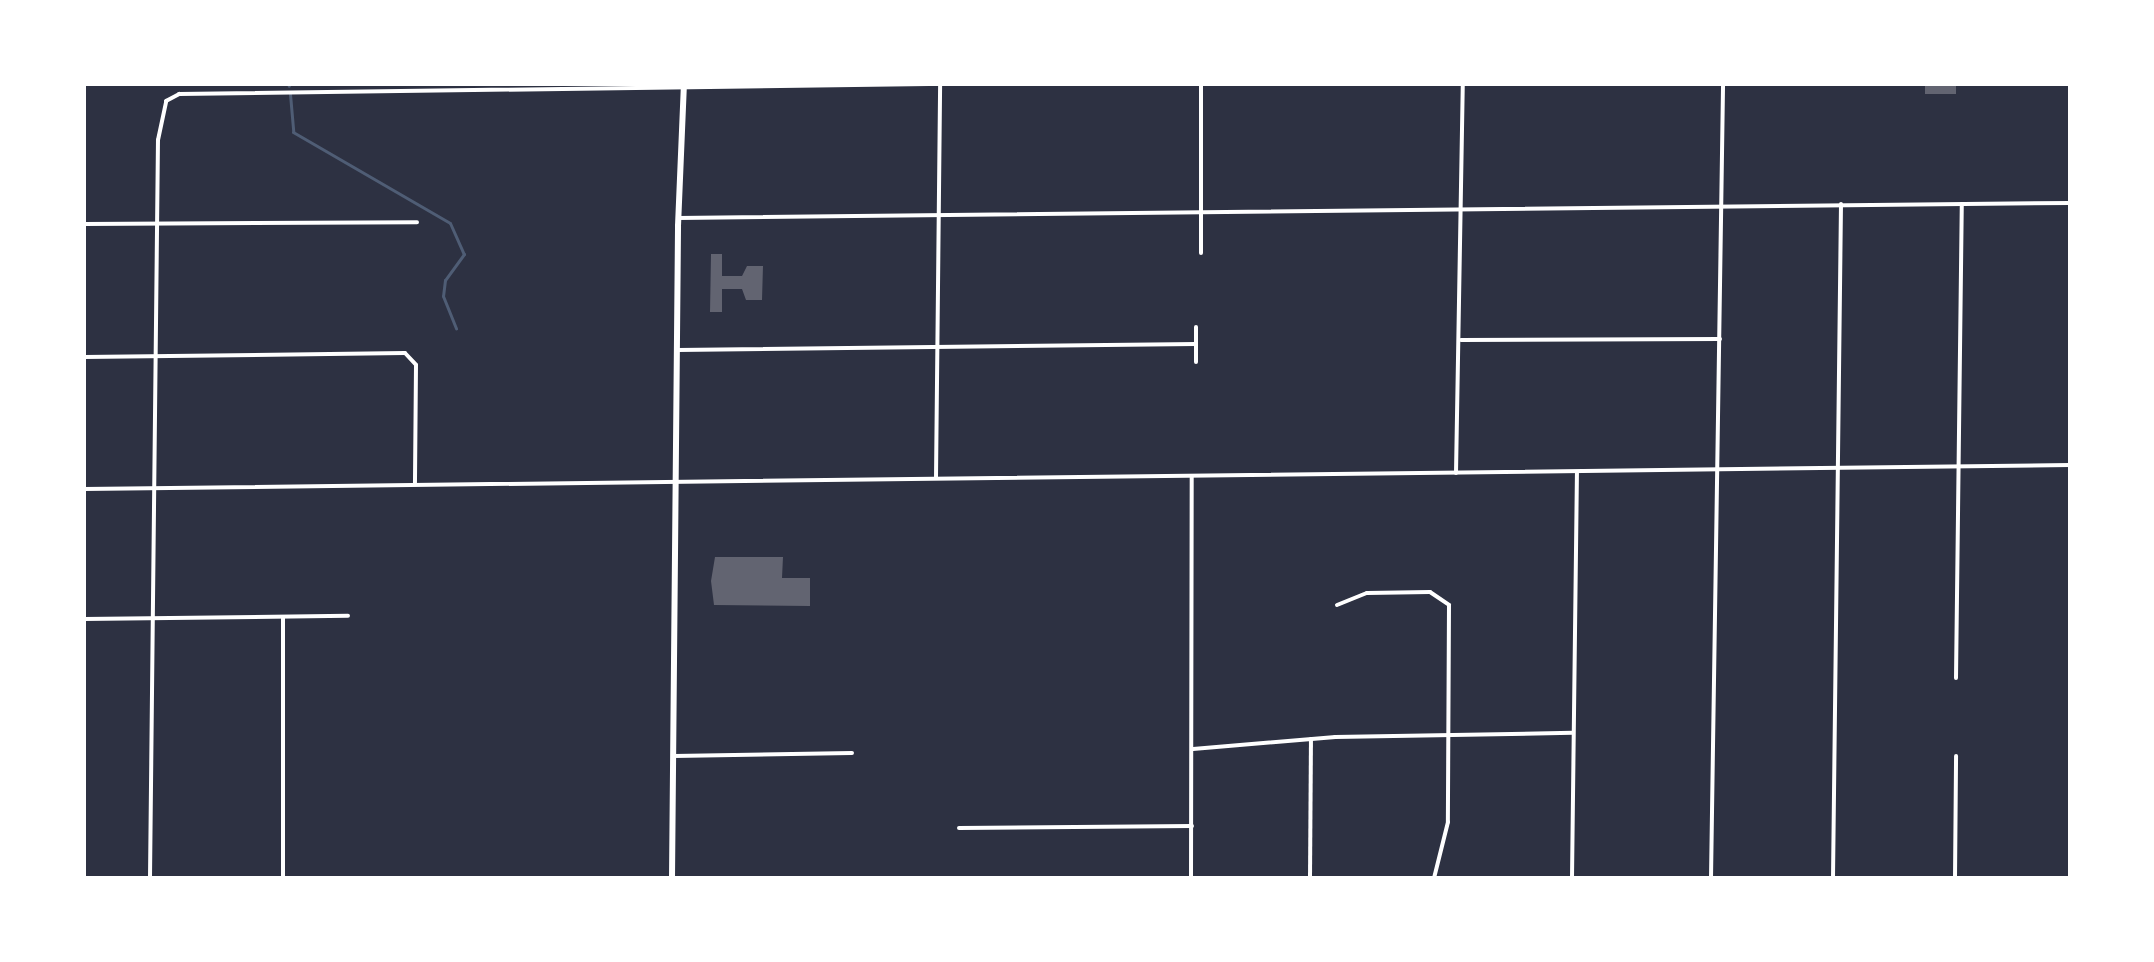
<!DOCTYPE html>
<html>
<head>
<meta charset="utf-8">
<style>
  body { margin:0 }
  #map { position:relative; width:2154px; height:962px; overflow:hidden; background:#2d3142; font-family:Spectral,serif }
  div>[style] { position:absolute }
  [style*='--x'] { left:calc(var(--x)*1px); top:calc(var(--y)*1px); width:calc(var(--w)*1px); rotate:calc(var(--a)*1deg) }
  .stream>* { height:3px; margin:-1.5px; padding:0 1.5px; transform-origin:1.5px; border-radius:1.5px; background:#4f5d75 }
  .building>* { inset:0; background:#626471 }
  .minor>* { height:4px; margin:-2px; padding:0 2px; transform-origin:2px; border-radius:2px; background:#fff }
  .primary>* { height:6px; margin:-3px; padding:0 3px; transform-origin:3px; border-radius:3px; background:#fff }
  span { translate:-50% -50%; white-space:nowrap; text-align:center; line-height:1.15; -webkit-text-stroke:6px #fff; paint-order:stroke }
  .frame { position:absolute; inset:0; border:86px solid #fff; pointer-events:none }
</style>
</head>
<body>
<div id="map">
  <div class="stream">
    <i style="--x:288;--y:84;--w:2;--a:63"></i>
    <i style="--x:290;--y:94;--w:38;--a:85"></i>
    <i style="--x:293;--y:132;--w:181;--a:30.1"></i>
    <i style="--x:450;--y:223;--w:34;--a:66"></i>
    <i style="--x:464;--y:254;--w:32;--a:126"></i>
    <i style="--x:445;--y:280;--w:16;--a:97"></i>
    <i style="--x:443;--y:296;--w:35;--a:68"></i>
  </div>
  <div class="building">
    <i style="clip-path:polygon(1925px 84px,1956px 84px,1956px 94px,1925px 94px)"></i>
    <i style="clip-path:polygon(711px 254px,722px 254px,722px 276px,742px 276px,747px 266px,763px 266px,762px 300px,746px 300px,742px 289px,722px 289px,722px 312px,710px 312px)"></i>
    <i style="clip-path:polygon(715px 557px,783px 557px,782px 578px,810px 578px,810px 606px,714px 605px,711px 581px)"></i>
  </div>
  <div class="minor">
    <i style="--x:678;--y:218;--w:1392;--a:-0.62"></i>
    <i style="--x:84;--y:224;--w:333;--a:-0.3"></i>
    <i style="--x:1201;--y:253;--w:169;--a:-90"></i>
    <i style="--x:1196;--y:327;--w:35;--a:90"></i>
    <i style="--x:1461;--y:340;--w:259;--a:-0.2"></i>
    <i style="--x:678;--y:350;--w:518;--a:-0.66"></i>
    <i style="--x:84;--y:357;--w:321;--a:-0.7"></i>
    <i style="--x:405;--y:353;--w:16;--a:47"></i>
    <i style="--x:416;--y:365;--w:119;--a:90.5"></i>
    <i style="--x:1456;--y:473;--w:389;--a:-89"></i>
    <i style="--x:936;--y:478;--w:394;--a:-89.4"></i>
    <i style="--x:84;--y:489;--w:1986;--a:-0.69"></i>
    <i style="--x:1337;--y:605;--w:32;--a:-22"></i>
    <i style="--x:1367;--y:593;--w:63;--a:-0.9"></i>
    <i style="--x:1430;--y:592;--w:23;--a:34"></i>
    <i style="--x:1449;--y:605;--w:217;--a:90.3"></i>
    <i style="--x:1448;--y:822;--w:58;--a:104"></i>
    <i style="--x:84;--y:619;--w:264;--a:-0.7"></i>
    <i style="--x:1956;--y:678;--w:474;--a:-89.3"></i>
    <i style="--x:1193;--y:749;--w:143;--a:-4.8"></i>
    <i style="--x:1335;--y:737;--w:238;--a:-1"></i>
    <i style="--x:674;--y:756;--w:178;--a:-1"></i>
    <i style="--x:959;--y:828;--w:233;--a:-0.5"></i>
    <i style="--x:150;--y:878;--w:738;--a:-89.38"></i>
    <i style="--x:158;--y:140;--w:40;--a:-78"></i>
    <i style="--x:166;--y:101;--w:15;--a:-28"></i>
    <i style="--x:179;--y:94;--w:750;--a:-0.76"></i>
    <i style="--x:283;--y:878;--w:261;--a:-90"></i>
    <i style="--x:1191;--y:878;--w:402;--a:-89.9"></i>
    <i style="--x:1310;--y:878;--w:139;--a:-89.6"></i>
    <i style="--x:1572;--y:878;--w:406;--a:-89.3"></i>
    <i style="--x:1711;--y:878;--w:794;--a:-89.13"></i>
    <i style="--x:1833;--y:878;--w:674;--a:-89.32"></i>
    <i style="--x:1955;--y:878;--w:122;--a:-89.5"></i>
  </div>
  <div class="primary">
    <i style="--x:672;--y:878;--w:652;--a:-89.47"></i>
    <i style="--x:678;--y:226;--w:142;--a:-87.6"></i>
  </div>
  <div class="frame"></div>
</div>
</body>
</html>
